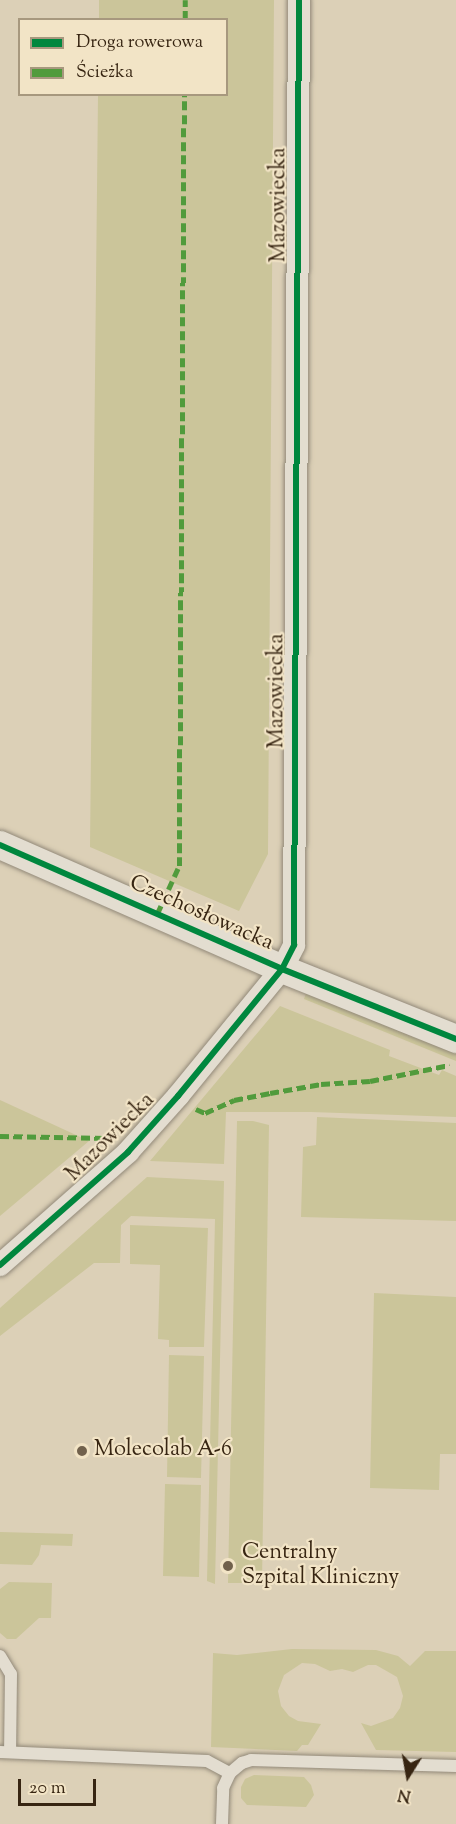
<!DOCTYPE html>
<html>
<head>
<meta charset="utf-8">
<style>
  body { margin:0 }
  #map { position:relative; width:456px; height:1824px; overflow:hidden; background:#dcd0b7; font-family:"Sorts Mill Goudy",serif }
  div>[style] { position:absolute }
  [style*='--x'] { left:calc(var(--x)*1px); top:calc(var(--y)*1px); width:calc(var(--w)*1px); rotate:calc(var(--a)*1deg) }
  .green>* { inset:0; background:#cbc59a }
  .roads { filter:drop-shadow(0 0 2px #928979) drop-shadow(0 0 2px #928979) }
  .service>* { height:12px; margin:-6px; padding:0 6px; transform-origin:6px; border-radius:6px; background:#e3ddd0 }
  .minor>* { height:22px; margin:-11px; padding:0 11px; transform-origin:11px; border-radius:11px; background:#e3ddd0 }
  .tertiary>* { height:28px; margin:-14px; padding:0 14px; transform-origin:14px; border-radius:14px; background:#e3ddd0 }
  .quiet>* { height:4.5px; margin-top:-2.25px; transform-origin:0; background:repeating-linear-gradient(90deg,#519b3c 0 9px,transparent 0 13.5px) }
  .cycleway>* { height:6px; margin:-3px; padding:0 3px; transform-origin:3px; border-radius:3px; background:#00873e }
  .dots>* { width:16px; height:16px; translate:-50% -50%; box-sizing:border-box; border:3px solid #f2e4c6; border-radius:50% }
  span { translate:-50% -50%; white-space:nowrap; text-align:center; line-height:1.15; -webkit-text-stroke:4.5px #f2e4c6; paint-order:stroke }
  .street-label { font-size:22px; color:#372512 }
  .poi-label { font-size:22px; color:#372512 }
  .left { translate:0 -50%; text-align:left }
  .legend { position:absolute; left:18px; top:18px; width:210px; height:78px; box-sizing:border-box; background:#f2e4c6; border:2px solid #a7987e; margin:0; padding:8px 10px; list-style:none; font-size:18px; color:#372512 }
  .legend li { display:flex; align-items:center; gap:12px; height:30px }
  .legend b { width:30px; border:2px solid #a7987e }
  .north { position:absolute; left:378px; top:1746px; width:60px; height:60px; -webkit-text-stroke:4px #f2e4c6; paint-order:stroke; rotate:191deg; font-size:16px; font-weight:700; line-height:24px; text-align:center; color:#372512 }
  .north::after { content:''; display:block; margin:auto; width:21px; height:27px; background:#372512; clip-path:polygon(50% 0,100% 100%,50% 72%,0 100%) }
  .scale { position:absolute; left:18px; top:1779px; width:78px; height:27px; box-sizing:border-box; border:3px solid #372512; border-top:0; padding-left:8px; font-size:18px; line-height:21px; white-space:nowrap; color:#372512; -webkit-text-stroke:4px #f2e4c6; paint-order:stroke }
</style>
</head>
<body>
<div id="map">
  <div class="green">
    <i style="clip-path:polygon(99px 0,274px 0,268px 854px,239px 911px,90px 847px,98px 95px,226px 94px,226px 20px,99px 19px)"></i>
    <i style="clip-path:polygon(307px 990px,456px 1052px,456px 1061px,304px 999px)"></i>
    <i style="clip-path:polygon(280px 1006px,390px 1050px,389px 1056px,439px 1075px,442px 1070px,456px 1076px,456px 1117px,311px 1112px,226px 1112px,224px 1164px,150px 1161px)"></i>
    <i style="clip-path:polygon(0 1100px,89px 1141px,0 1216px)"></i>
    <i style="clip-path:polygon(317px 1117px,456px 1123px,456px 1221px,301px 1217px,303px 1147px,316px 1145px)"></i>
    <i style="clip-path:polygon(237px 1121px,253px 1121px,269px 1125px,262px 1583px,228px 1583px)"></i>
    <i style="clip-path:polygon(147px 1177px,224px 1181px,215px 1584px,207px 1581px,215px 1219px,131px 1216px,121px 1225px,120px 1263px,94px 1263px,0 1336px,0 1308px)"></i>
    <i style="clip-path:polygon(130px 1225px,208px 1228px,204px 1347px,169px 1347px,169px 1340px,158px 1339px,160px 1265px,130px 1264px)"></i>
    <i style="clip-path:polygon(374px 1293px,456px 1297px,456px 1454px,440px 1454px,439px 1490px,370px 1488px)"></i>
    <i style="clip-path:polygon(169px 1355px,204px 1356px,201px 1478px,167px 1477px)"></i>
    <i style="clip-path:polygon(165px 1484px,201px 1485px,199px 1577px,163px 1576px)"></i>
    <i style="clip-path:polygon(0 1532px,73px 1534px,72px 1546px,41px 1545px,39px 1555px,32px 1565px,0 1564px)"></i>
    <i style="clip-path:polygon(9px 1582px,52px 1583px,51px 1618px,39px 1618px,16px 1639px,7px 1639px,0 1633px,0 1589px)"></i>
    <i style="clip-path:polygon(292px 1649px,376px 1650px,398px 1656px,410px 1666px,425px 1651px,456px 1651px,456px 1752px,376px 1750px,361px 1723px,371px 1726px,393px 1718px,400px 1708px,403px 1696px,397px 1677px,376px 1665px,368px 1665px,353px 1672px,342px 1669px,330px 1671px,315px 1664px,302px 1663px,284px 1675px,278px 1691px,281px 1706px,289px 1716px,298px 1721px,321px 1724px,308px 1745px,302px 1745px,297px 1751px,211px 1747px,213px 1653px,237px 1655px)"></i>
    <i style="clip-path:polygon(254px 1775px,304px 1777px,311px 1785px,314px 1795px,306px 1807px,247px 1805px,241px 1798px,241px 1787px,245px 1779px)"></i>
  </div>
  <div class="roads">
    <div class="service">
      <i style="--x:0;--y:1656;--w:21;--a:59"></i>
      <i style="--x:11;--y:1674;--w:78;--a:90.7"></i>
      <i style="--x:0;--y:1752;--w:207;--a:2.5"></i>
      <i style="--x:207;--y:1761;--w:26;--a:28"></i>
      <i style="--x:230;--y:1773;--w:16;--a:-40"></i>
      <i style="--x:242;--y:1763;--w:9;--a:-18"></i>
      <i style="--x:251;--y:1760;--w:205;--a:1.7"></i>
      <i style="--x:222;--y:1824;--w:36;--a:-88"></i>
      <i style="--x:223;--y:1788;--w:17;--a:-65"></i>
    </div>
    <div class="minor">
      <i style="--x:0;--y:1265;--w:171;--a:-41.4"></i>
      <i style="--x:128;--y:1152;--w:75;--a:-48.2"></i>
      <i style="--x:178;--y:1096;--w:164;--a:-50.7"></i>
      <i style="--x:282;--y:969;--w:27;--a:-63"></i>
      <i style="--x:294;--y:945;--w:945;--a:-89.7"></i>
    </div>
    <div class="tertiary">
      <i style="--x:0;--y:845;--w:308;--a:23.7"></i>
      <i style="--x:282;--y:969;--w:188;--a:21.9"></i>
    </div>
  </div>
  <div class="quiet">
    <i style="--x:185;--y:20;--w:20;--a:-90"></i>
    <i style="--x:157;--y:914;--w:53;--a:-65.4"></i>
    <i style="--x:179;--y:866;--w:772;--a:-89.63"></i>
    <i style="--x:196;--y:1109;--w:10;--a:24"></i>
    <i style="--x:205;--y:1113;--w:32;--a:-24"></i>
    <i style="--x:234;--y:1100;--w:37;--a:-11"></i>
    <i style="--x:270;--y:1093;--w:52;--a:-10"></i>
    <i style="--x:321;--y:1084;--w:49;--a:-3.5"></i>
    <i style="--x:370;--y:1081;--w:81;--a:-11.4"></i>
    <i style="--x:0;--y:1136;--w:108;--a:1.1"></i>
  </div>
  <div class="cycleway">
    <i style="--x:0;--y:845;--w:308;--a:23.7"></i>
    <i style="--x:282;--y:969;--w:188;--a:21.9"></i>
    <i style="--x:0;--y:1265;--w:171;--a:-41.4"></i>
    <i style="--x:128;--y:1152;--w:75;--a:-48.2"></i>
    <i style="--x:178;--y:1096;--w:164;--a:-50.7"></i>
    <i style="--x:282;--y:969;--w:27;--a:-63"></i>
    <i style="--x:294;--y:945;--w:945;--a:-89.7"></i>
  </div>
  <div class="dots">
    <i style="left:82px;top:1451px;background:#71614c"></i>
    <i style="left:228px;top:1566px;background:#71614c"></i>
  </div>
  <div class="street-label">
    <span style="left:280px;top:205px;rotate:-90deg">Mazowiecka</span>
    <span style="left:278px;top:691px;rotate:-90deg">Mazowiecka</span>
    <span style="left:201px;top:914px;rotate:24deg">Czechosłowacka</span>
    <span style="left:111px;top:1138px;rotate:-45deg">Mazowiecka</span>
  </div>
  <div class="poi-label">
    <span class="left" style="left:94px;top:1451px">Molecolab A-6</span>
    <span class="left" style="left:242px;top:1566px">Centralny<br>Szpital Kliniczny</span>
  </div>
  <ul class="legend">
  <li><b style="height:8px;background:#00873e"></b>Droga rowerowa</li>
  <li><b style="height:8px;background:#519b3c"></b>Ścieżka</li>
  </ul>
  <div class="north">N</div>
  <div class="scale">20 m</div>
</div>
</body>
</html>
